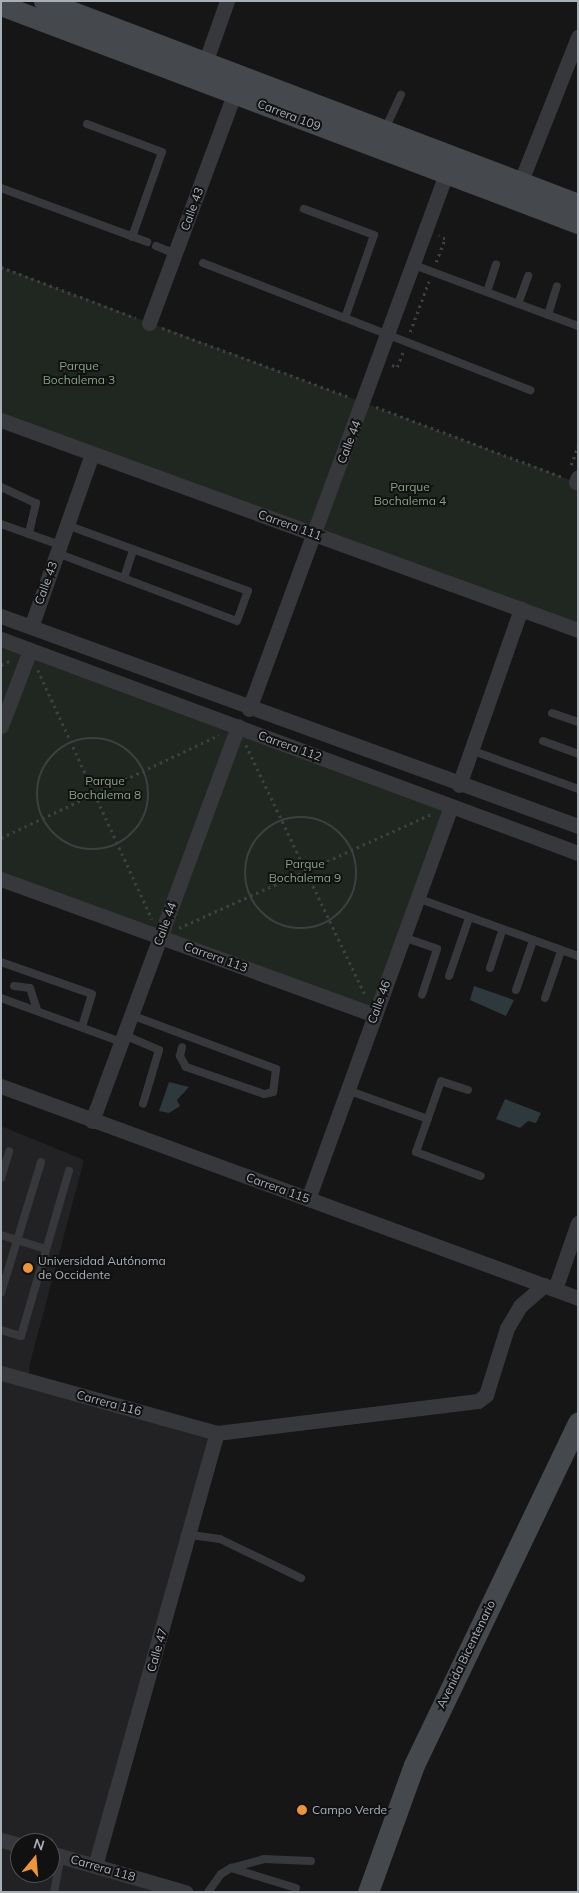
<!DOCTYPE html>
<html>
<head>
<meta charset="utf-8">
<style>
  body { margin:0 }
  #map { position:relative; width:579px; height:1893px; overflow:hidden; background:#161617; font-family:Mulish,sans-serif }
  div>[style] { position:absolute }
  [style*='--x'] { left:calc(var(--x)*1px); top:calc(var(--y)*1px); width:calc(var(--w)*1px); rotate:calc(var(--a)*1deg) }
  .built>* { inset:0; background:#222224 }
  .green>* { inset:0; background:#202720 }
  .water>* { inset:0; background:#2e393d }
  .path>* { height:2.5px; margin-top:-1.25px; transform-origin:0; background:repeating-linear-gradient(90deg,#3d4043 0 2.5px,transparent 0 6.5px) }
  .path>.ring { margin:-1.25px; padding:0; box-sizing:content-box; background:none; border:2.5px solid #3d4043; border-radius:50% }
  .lane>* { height:8px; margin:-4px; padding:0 4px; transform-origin:4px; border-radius:4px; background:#37383c }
  .street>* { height:15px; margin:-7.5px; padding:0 7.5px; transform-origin:7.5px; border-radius:7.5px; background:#37383c }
  .secondary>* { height:21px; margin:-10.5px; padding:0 10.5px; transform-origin:10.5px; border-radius:10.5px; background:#45484c }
  .dots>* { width:14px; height:14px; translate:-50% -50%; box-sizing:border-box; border:2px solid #111112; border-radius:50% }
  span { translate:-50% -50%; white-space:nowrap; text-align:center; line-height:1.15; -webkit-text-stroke:4px #111112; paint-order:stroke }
  .street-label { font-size:12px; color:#a8afb7 }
  .park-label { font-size:12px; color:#82a280 }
  .poi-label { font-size:12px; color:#a8afb7 }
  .left { translate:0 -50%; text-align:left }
  .frame { position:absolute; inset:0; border:2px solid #a8afb7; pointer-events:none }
  .north { position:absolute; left:10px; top:1833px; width:50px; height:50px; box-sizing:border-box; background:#111112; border:1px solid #4d5054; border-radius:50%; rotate:17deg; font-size:14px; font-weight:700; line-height:20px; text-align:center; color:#a8afb7 }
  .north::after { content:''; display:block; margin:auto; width:18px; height:22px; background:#ec9639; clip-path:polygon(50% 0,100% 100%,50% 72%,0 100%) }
</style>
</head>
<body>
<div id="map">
  <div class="built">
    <i style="clip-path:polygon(evenodd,1px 1126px,84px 1160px,29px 1367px,30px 1381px,217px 1433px,95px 1866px,185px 1892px,1px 1892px,1px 1126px,20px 1843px,50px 1843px,50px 1873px,20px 1873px,20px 1843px)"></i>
  </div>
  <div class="green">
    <i style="clip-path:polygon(1px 267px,578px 483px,578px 630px,1px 420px)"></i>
    <i style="clip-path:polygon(1px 639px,451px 806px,375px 1015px,1px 879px)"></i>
  </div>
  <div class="water">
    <i style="clip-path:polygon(474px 986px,514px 1000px,506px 1016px,470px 1000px)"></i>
    <i style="clip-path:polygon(169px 1082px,189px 1087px,177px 1100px,180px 1106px,169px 1113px,159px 1111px)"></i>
    <i style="clip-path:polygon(505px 1099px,541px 1113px,536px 1123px,528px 1121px,520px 1128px,496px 1119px)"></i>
  </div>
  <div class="path">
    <i style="--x:436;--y:262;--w:25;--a:-69"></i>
    <i style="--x:445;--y:239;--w:7;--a:-153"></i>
    <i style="--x:1;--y:267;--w:144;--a:20.7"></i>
    <i style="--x:162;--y:328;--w:200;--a:20.2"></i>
    <i style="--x:410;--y:332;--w:54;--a:-69.6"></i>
    <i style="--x:392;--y:365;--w:5;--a:22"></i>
    <i style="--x:397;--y:367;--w:16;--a:-68"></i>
    <i style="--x:376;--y:407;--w:199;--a:20.6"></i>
    <i style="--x:571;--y:465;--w:20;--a:-70"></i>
    <i style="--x:1;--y:665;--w:11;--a:-27"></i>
    <i style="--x:38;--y:670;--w:274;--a:65.4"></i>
    <i class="ring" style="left:37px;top:738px;width:109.5px;height:109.5px"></i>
    <i style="--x:246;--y:745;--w:277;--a:64.5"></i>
    <i class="ring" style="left:245px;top:817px;width:109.5px;height:109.5px"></i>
    <i style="--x:1;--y:838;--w:241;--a:-25.3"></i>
    <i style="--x:179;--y:928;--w:277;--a:-24.3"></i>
  </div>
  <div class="lane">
    <i style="--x:87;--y:124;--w:80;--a:20.5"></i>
    <i style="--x:162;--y:152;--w:90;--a:109.4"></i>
    <i style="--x:385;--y:129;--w:38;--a:-65"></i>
    <i style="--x:1;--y:188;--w:156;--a:20.3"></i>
    <i style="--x:156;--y:246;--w:22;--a:22"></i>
    <i style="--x:203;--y:263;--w:152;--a:21.2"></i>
    <i style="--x:345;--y:318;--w:88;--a:-70.7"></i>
    <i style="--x:374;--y:235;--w:75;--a:-159.6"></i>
    <i style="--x:414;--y:265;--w:175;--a:20.4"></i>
    <i style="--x:487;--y:292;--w:29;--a:-72"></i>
    <i style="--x:518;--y:304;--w:30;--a:-70"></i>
    <i style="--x:548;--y:315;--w:30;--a:-73"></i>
    <i style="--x:345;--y:318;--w:199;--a:21.3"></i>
    <i style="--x:1;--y:487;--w:38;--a:25"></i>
    <i style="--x:36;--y:503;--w:32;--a:103"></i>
    <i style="--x:1;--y:524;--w:63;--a:19.6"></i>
    <i style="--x:57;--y:553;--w:192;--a:20.7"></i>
    <i style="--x:237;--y:621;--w:32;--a:-70"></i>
    <i style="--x:248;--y:591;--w:193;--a:-160"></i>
    <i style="--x:124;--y:578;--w:29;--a:-72"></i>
    <i style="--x:552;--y:713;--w:28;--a:19"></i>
    <i style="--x:543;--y:741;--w:37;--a:20"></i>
    <i style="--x:471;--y:750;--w:114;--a:20"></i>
    <i style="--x:417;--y:898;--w:171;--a:19.8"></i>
    <i style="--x:403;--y:937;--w:36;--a:19"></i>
    <i style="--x:437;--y:949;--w:48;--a:108.1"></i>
    <i style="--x:1;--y:962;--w:96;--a:19.4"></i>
    <i style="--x:92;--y:994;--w:34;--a:107"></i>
    <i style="--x:490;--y:968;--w:40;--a:-72"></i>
    <i style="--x:449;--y:976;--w:61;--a:-71"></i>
    <i style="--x:14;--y:986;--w:16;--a:7"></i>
    <i style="--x:30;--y:988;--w:23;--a:72"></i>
    <i style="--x:516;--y:990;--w:52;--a:-70.9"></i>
    <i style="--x:1;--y:998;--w:128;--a:20.1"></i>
    <i style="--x:545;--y:998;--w:50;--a:-71.2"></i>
    <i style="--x:131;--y:1015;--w:155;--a:20.4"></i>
    <i style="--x:276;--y:1069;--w:23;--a:97"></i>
    <i style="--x:273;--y:1092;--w:9;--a:167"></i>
    <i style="--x:264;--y:1094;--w:83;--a:-160.9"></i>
    <i style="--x:186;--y:1067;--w:13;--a:-119"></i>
    <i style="--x:180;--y:1056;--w:9;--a:-77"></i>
    <i style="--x:124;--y:1035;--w:38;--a:23"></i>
    <i style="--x:159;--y:1050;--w:56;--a:106.5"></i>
    <i style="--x:347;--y:1090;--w:86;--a:19.7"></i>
    <i style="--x:468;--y:1090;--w:28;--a:-162"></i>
    <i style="--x:441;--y:1081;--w:75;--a:109.4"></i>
    <i style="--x:416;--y:1152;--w:69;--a:20.3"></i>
    <i style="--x:1;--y:1178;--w:28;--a:-73"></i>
    <i style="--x:1;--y:1235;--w:47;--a:17.3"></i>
    <i style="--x:1;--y:1293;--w:137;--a:-73"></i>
    <i style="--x:1;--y:1330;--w:21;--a:17"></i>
    <i style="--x:21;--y:1336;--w:172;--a:-73.8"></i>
    <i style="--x:191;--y:1535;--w:29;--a:8"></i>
    <i style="--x:220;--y:1539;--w:90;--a:25.7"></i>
    <i style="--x:231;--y:1868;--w:68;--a:17.1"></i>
    <i style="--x:54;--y:1892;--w:36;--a:-79"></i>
    <i style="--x:208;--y:1892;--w:22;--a:-54"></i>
    <i style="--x:221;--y:1874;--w:12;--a:-31"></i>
    <i style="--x:231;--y:1868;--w:34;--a:-15"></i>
    <i style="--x:264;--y:1859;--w:47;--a:2.4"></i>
  </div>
  <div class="street">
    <i style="--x:205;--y:63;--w:66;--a:-70.5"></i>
    <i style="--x:517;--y:191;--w:166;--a:-68.4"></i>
    <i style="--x:149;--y:323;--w:244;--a:-69.6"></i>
    <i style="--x:1;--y:420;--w:614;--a:20"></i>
    <i style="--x:576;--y:482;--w:5;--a:-68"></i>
    <i style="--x:1;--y:616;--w:614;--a:20"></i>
    <i style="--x:31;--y:627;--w:183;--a:-70.6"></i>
    <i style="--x:1;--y:639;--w:615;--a:20.35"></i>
    <i style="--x:249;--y:709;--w:570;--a:-69.79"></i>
    <i style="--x:1;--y:726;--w:81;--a:-69.1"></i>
    <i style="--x:459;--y:785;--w:187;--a:-70.6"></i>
    <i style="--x:1;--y:879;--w:398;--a:20"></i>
    <i style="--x:1;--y:1086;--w:615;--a:20.17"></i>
    <i style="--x:92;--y:1121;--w:421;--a:-69.7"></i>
    <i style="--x:308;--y:1199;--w:418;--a:-70"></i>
    <i style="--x:555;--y:1289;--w:70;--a:-70.8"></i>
    <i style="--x:1;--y:1373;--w:224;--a:15.5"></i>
    <i style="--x:217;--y:1433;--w:263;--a:-7"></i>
    <i style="--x:478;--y:1401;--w:10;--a:-37"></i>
    <i style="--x:486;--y:1395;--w:70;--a:-72.6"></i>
    <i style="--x:507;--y:1328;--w:26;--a:-59"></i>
    <i style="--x:520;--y:1306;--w:32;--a:-41"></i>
    <i style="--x:1;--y:1840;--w:20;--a:15"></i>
    <i style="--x:50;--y:1853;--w:141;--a:16.1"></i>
    <i style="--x:95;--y:1866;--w:450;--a:-74.3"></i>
  </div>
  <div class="secondary">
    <i style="--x:44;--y:1;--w:571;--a:20.81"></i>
    <i style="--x:1;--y:5;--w:617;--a:20.7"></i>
    <i style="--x:368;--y:1892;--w:135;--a:-70.1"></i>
    <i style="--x:414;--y:1765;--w:380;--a:-64.4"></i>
  </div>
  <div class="dots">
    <i style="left:28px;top:1268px;background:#ec9639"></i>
    <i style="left:302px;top:1810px;background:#ec9639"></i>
  </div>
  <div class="street-label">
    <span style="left:289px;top:115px;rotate:21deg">Carrera 109</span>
    <span style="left:192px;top:209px;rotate:-70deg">Calle 43</span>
    <span style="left:349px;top:442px;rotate:-69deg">Calle 44</span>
    <span style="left:290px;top:525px;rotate:20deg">Carrera 111</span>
    <span style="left:46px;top:583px;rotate:-70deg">Calle 43</span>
    <span style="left:290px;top:746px;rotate:20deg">Carrera 112</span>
    <span style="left:165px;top:924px;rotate:-70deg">Calle 44</span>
    <span style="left:216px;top:957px;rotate:20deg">Carrera 113</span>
    <span style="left:379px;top:1002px;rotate:-70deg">Calle 46</span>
    <span style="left:278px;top:1188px;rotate:20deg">Carrera 115</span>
    <span style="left:109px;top:1403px;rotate:15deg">Carrera 116</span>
    <span style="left:157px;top:1650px;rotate:-74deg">Calle 47</span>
    <span style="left:466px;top:1654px;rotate:-64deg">Avenida Bicentenario</span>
    <span style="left:103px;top:1868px;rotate:16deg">Carrera 118</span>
  </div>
  <div class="park-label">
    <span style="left:79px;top:373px">Parque<br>Bochalema 3</span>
    <span style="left:410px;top:494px">Parque<br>Bochalema 4</span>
    <span style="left:105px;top:788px">Parque<br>Bochalema 8</span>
    <span style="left:305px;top:871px">Parque<br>Bochalema 9</span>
  </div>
  <div class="poi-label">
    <span class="left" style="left:38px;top:1268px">Universidad Autónoma<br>de Occidente</span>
    <span class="left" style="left:312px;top:1810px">Campo Verde</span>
  </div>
  <div class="frame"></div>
  <div class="north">N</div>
</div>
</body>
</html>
